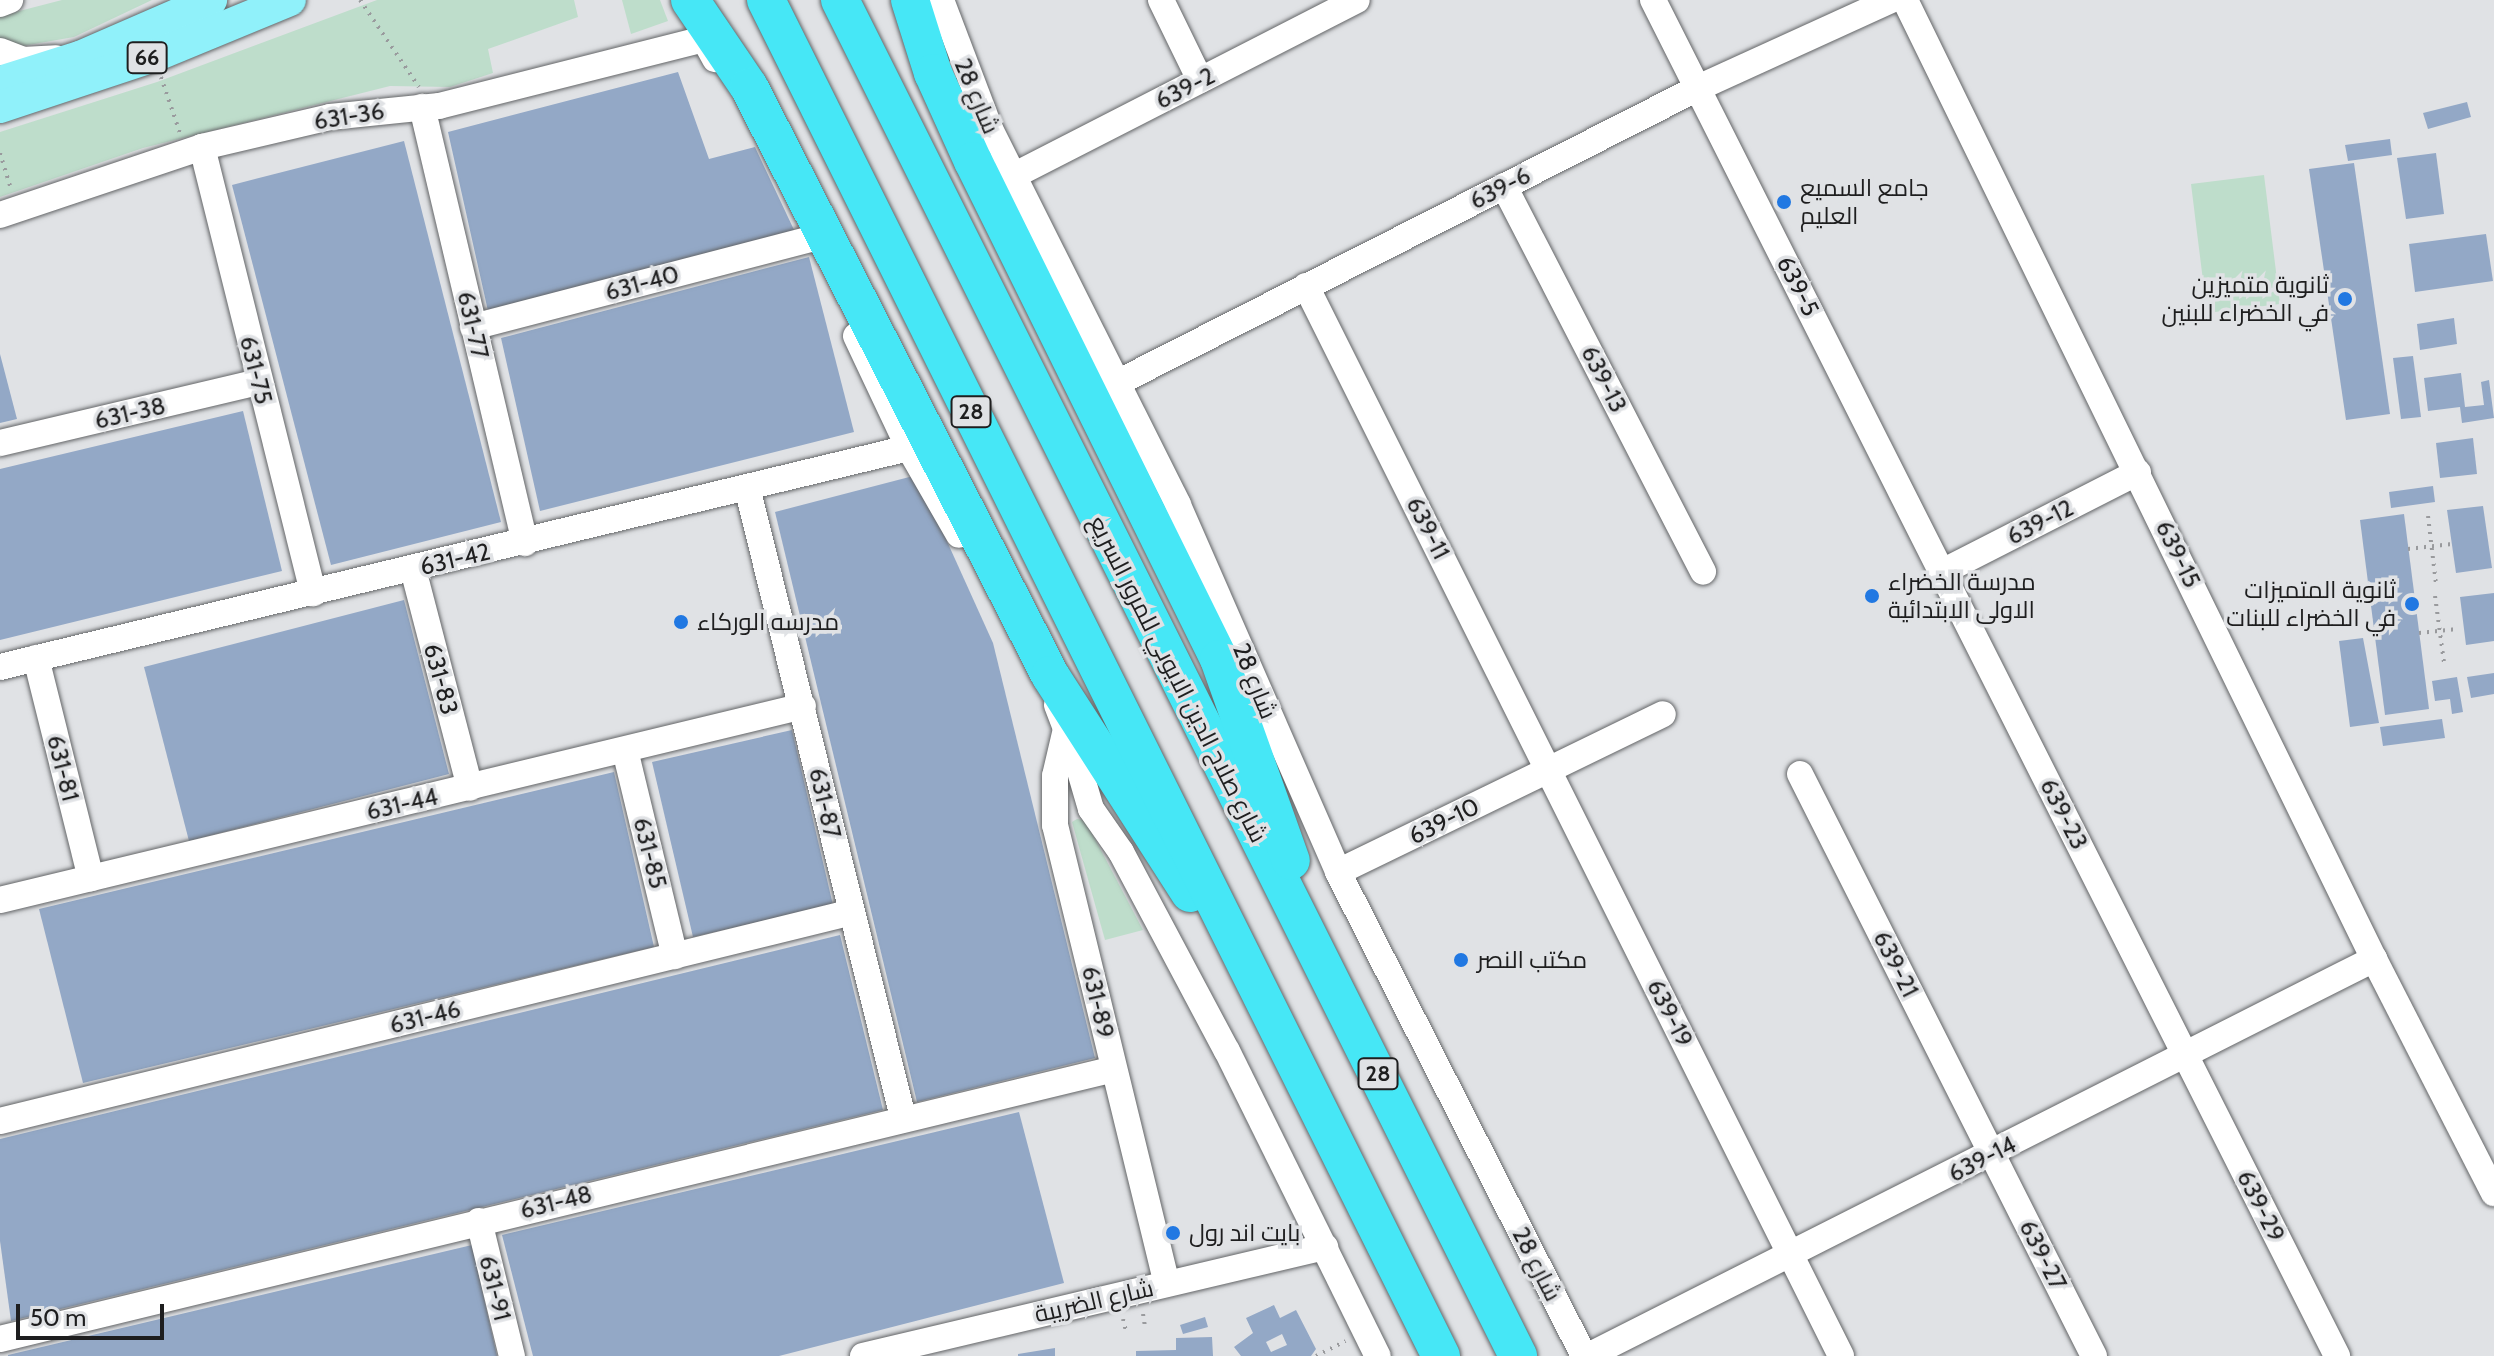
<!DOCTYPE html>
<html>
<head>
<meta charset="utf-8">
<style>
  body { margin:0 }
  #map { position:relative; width:2494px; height:1356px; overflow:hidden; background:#e0e2e5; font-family:Cabin,Cairo,sans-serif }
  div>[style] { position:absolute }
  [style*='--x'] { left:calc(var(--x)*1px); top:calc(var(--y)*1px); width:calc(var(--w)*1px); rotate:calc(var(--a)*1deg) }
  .green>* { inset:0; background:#beddcb }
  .building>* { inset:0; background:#93a8c6 }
  .path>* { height:4px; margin-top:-2px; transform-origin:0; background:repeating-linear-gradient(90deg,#999a9d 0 2px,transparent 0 8px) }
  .roads { filter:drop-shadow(0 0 2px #636567) drop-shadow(0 0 2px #636567) }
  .minor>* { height:26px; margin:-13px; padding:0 13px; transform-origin:13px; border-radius:13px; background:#fff }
  .major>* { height:32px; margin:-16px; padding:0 16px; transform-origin:16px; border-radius:16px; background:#90f1fa }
  .highway>* { height:38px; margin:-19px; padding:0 19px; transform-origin:19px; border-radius:19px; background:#46e7f6 }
  .dots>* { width:22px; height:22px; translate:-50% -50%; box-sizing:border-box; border:4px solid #e0e2e5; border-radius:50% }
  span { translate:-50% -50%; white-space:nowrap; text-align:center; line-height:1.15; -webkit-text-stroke:7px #e0e2e5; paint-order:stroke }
  .shield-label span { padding:2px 6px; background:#e0e2e5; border:2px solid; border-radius:6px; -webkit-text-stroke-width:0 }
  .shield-label { font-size:22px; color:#1e1e1f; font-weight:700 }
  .street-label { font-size:24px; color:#1e1e1f }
  .poi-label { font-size:24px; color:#1e1e1f }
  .left { translate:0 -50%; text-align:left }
  .right { translate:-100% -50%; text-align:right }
  .scale { position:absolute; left:16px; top:1304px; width:148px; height:36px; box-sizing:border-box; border:4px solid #1e1e1f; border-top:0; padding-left:10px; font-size:24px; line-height:28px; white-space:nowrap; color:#1e1e1f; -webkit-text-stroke:6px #e0e2e5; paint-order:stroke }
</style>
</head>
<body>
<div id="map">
  <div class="green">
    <i style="clip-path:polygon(62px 0,152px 0,74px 37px,11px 48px,0 41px,0 16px)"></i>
    <i style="clip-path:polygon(377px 0,574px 0,578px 17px,488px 49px,493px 73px,450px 87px,390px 86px,143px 148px,0 197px,0 132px,157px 82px)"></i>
    <i style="clip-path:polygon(622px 0,660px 0,668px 21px,631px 34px)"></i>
    <i style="clip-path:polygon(2264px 175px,2280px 304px,2207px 313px,2191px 184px)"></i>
    <i style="clip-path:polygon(1077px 819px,1085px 820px,1143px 930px,1105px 940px,1072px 822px)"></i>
  </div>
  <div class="building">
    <i style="clip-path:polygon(678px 72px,709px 159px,755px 147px,795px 232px,488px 311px,448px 132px)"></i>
    <i style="clip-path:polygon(2467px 102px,2471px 117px,2428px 129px,2423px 113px)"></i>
    <i style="clip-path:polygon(2390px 139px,2392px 155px,2348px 161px,2345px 145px)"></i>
    <i style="clip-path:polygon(404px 141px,501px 522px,331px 565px,232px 185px)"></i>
    <i style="clip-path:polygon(2436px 153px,2444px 214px,2406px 219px,2397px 158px)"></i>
    <i style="clip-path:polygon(2354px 163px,2390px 414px,2346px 420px,2309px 169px)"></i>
    <i style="clip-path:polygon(2486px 234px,2493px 281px,2415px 292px,2409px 244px)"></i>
    <i style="clip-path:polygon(809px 257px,854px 432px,540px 511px,501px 338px)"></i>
    <i style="clip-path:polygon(2454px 318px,2457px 344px,2420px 350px,2417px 324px)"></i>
    <i style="clip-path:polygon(0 354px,17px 419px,0 423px)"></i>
    <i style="clip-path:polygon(2413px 356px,2421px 417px,2401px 419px,2393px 358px)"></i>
    <i style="clip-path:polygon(2461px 373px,2465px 407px,2484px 405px,2481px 382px,2489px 380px,2494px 418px,2462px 423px,2460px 407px,2428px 411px,2424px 378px)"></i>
    <i style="clip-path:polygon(243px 411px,282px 571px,0 640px,0 469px)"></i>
    <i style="clip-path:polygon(2473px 438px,2477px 474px,2440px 478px,2436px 443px)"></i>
    <i style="clip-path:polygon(917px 475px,993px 643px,1095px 1058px,917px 1102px,775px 512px)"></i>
    <i style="clip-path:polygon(2433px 486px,2435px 502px,2391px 508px,2389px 492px)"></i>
    <i style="clip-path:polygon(2483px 506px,2492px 568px,2456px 573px,2447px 510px)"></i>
    <i style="clip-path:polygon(2404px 514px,2429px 709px,2385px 715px,2360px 520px)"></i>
    <i style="clip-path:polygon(2494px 593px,2494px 641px,2466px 645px,2460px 597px)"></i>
    <i style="clip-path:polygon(404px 600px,449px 774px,189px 841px,144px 667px)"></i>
    <i style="clip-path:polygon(2363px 638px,2379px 723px,2350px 727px,2339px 641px)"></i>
    <i style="clip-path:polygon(2494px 673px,2494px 694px,2471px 698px,2467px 677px)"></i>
    <i style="clip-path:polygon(2457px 677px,2463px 712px,2452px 714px,2450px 699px,2435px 701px,2432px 681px)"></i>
    <i style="clip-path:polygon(2442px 719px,2445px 738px,2383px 746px,2380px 727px)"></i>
    <i style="clip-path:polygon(792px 730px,833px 905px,693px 937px,652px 762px)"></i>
    <i style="clip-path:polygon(614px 772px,654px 947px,83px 1083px,39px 909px)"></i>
    <i style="clip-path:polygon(840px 935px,883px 1110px,11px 1321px,0 1241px,0 1139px)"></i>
    <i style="clip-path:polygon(1019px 1112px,1064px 1283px,779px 1356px,533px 1356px,502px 1235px)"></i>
    <i style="clip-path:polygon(472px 1245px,497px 1356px,8px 1356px,8px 1355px)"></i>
    <i style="clip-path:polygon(evenodd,1274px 1305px,1280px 1318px,1296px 1310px,1316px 1349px,1311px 1356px,1241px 1356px,1234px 1347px,1253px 1333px,1246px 1318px,1274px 1305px,1282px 1334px,1287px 1345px,1271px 1352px,1266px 1342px,1282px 1334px)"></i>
    <i style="clip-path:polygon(1205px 1317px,1208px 1327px,1183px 1334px,1180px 1325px)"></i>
    <i style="clip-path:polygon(1212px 1337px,1213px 1356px,1136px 1356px,1136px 1351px,1176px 1350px,1176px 1338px)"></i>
    <i style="clip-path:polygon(1055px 1348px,1055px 1356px,1018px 1356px,1018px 1354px)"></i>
  </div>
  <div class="path">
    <i style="--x:360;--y:0;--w:105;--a:55.9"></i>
    <i style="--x:161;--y:77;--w:59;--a:71.3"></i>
    <i style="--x:0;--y:153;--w:38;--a:73"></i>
    <i style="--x:2428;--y:516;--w:68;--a:83.3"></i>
    <i style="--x:2408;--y:549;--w:44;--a:-6.5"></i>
    <i style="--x:2435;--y:596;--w:68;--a:82.3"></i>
    <i style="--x:2419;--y:633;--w:36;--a:-6"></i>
    <i style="--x:1143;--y:1314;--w:13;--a:81"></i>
    <i style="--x:1123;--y:1319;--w:12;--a:76"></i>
    <i style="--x:1316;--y:1356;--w:33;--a:-27"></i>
  </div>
  <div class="roads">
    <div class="minor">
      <i style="--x:941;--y:0;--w:138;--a:69.2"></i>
      <i style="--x:990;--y:129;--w:420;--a:63.4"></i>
      <i style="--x:1178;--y:505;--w:400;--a:66.4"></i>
      <i style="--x:1338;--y:872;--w:543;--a:63.06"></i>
      <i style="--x:1161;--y:0;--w:89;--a:64"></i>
      <i style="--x:1653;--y:0;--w:1519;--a:63.23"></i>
      <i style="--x:1905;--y:0;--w:1068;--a:63.94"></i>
      <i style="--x:2374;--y:959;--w:263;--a:62.9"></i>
      <i style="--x:0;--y:4;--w:11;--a:-22"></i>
      <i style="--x:0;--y:51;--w:25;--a:21"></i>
      <i style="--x:23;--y:60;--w:33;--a:-3"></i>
      <i style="--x:422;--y:107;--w:448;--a:76.7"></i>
      <i style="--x:202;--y:147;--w:460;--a:76"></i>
      <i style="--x:1013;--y:176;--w:386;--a:-27.1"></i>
      <i style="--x:1504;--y:186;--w:434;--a:62.7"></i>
      <i style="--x:0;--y:215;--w:213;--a:-18.6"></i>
      <i style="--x:202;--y:147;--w:131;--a:-13.2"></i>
      <i style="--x:330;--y:117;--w:110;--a:-5.8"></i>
      <i style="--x:439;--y:106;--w:273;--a:-14.2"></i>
      <i style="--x:704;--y:39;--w:23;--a:61"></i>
      <i style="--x:1306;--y:286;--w:1196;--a:63.43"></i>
      <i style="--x:473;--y:327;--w:349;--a:-14.6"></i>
      <i style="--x:856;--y:336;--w:124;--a:64.7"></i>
      <i style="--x:909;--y:448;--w:100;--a:60.1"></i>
      <i style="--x:1115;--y:384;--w:654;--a:-26.92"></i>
      <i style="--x:1698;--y:88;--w:212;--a:-24.5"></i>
      <i style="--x:0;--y:443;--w:266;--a:-13.3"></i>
      <i style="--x:747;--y:487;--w:650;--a:76.11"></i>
      <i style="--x:413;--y:569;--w:226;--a:75.4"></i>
      <i style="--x:1942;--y:572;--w:220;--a:-27"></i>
      <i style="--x:36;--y:658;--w:227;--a:76"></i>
      <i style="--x:0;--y:667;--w:935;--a:-13.55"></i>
      <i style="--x:1057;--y:705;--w:26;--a:69"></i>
      <i style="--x:1066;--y:729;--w:48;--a:103.2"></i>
      <i style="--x:1055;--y:776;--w:49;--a:90"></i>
      <i style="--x:1055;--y:825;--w:472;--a:76.3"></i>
      <i style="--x:1068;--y:730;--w:82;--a:73.8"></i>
      <i style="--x:1091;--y:809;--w:52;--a:55.1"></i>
      <i style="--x:1121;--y:852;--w:225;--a:62"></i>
      <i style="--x:1227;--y:1051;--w:340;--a:63.7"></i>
      <i style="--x:625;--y:750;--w:212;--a:76.4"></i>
      <i style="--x:1800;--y:774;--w:652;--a:63.2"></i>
      <i style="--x:1338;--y:872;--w:361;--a:-25.9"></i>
      <i style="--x:0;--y:900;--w:826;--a:-13.58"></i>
      <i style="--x:0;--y:1121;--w:874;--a:-13.77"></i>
      <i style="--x:479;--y:1221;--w:139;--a:76.3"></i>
      <i style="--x:0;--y:1339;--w:1146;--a:-13.62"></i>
      <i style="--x:863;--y:1356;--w:475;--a:-13.3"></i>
      <i style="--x:1588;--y:1356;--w:881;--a:-26.8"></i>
    </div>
    <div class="major">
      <i style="--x:0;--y:82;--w:84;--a:-17.4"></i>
      <i style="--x:80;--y:57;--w:143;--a:-23.5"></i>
      <i style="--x:0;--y:107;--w:162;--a:-18.3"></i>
      <i style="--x:154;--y:56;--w:147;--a:-22.4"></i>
    </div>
    <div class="highway">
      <i style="--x:690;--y:0;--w:105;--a:55.9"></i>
      <i style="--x:749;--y:87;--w:661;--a:62.89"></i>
      <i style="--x:1050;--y:675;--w:259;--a:57.3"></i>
      <i style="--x:766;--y:0;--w:1515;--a:63.54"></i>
      <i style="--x:840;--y:0;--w:1516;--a:63.43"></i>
      <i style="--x:910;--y:0;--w:77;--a:72.5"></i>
      <i style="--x:933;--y:73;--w:97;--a:65.6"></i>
      <i style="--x:973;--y:161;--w:555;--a:63.71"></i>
      <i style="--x:1219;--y:659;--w:214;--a:70.4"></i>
    </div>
  </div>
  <div class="dots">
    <i style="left:1784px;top:202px;background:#2178e2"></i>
    <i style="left:2345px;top:299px;background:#2178e2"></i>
    <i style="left:1872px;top:596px;background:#2178e2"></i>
    <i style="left:2412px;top:604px;background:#2178e2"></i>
    <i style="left:681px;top:622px;background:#2178e2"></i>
    <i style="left:1461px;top:960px;background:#2178e2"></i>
    <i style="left:1173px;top:1233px;background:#2178e2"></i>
  </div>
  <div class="shield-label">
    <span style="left:147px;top:58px">66</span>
    <span style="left:971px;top:412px">28</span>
    <span style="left:1378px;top:1074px">28</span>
  </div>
  <div class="street-label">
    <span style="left:1185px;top:88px;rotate:-27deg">639-2</span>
    <span style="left:977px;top:96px;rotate:67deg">شارع 28</span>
    <span style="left:349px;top:116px;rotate:-9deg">631-36</span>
    <span style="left:1500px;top:188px;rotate:-27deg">639-6</span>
    <span style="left:642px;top:283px;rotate:-15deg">631-40</span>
    <span style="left:1798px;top:286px;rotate:63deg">639-5</span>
    <span style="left:473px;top:325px;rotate:77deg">631-77</span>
    <span style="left:256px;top:370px;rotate:76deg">631-75</span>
    <span style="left:1604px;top:379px;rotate:63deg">639-13</span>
    <span style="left:130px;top:413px;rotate:-13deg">631-38</span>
    <span style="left:2040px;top:522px;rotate:-27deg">639-12</span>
    <span style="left:1428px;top:528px;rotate:63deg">639-11</span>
    <span style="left:2178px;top:554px;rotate:64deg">639-15</span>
    <span style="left:455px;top:559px;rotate:-13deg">631-42</span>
    <span style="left:441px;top:679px;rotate:75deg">631-83</span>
    <span style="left:1178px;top:679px;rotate:63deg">شارع صلاح الدين الايوبي للمرور السريع</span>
    <span style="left:1255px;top:681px;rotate:68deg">شارع 28</span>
    <span style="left:63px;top:768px;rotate:76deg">631-81</span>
    <span style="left:825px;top:803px;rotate:77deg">631-87</span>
    <span style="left:402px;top:804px;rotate:-13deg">631-44</span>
    <span style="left:2064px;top:814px;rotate:63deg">639-23</span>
    <span style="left:1444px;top:821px;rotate:-26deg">639-10</span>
    <span style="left:650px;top:853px;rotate:76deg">631-85</span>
    <span style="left:1896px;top:964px;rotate:63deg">639-21</span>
    <span style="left:1098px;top:1002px;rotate:77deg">631-89</span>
    <span style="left:1670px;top:1013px;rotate:63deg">639-19</span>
    <span style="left:425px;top:1017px;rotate:-14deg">631-46</span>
    <span style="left:1982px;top:1159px;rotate:-27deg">639-14</span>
    <span style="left:556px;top:1202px;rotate:-14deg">631-48</span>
    <span style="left:2261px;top:1206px;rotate:63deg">639-29</span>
    <span style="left:2043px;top:1255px;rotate:63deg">639-27</span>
    <span style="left:1537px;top:1264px;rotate:63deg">شارع 28</span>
    <span style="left:495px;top:1288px;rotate:76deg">631-91</span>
    <span style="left:1094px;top:1301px;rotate:-13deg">شارع الضريبة</span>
  </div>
  <div class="poi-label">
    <span class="left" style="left:1800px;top:202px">جامع السميع<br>العليم</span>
    <span class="right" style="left:2329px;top:299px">ثانوية متميزين<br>في الخضراء للبنين</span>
    <span class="left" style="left:1888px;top:596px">مدرسة الخضراء<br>الاولى الابتدائية</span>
    <span class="right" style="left:2396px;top:604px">ثانوية المتميزات<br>في الخضراء للبنات</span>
    <span class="left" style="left:697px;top:622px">مدرسه الوركاء</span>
    <span class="left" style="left:1477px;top:960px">مكتب النصر</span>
    <span class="left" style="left:1189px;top:1233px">بايت اند رول</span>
  </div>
  <div class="scale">50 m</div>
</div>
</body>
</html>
